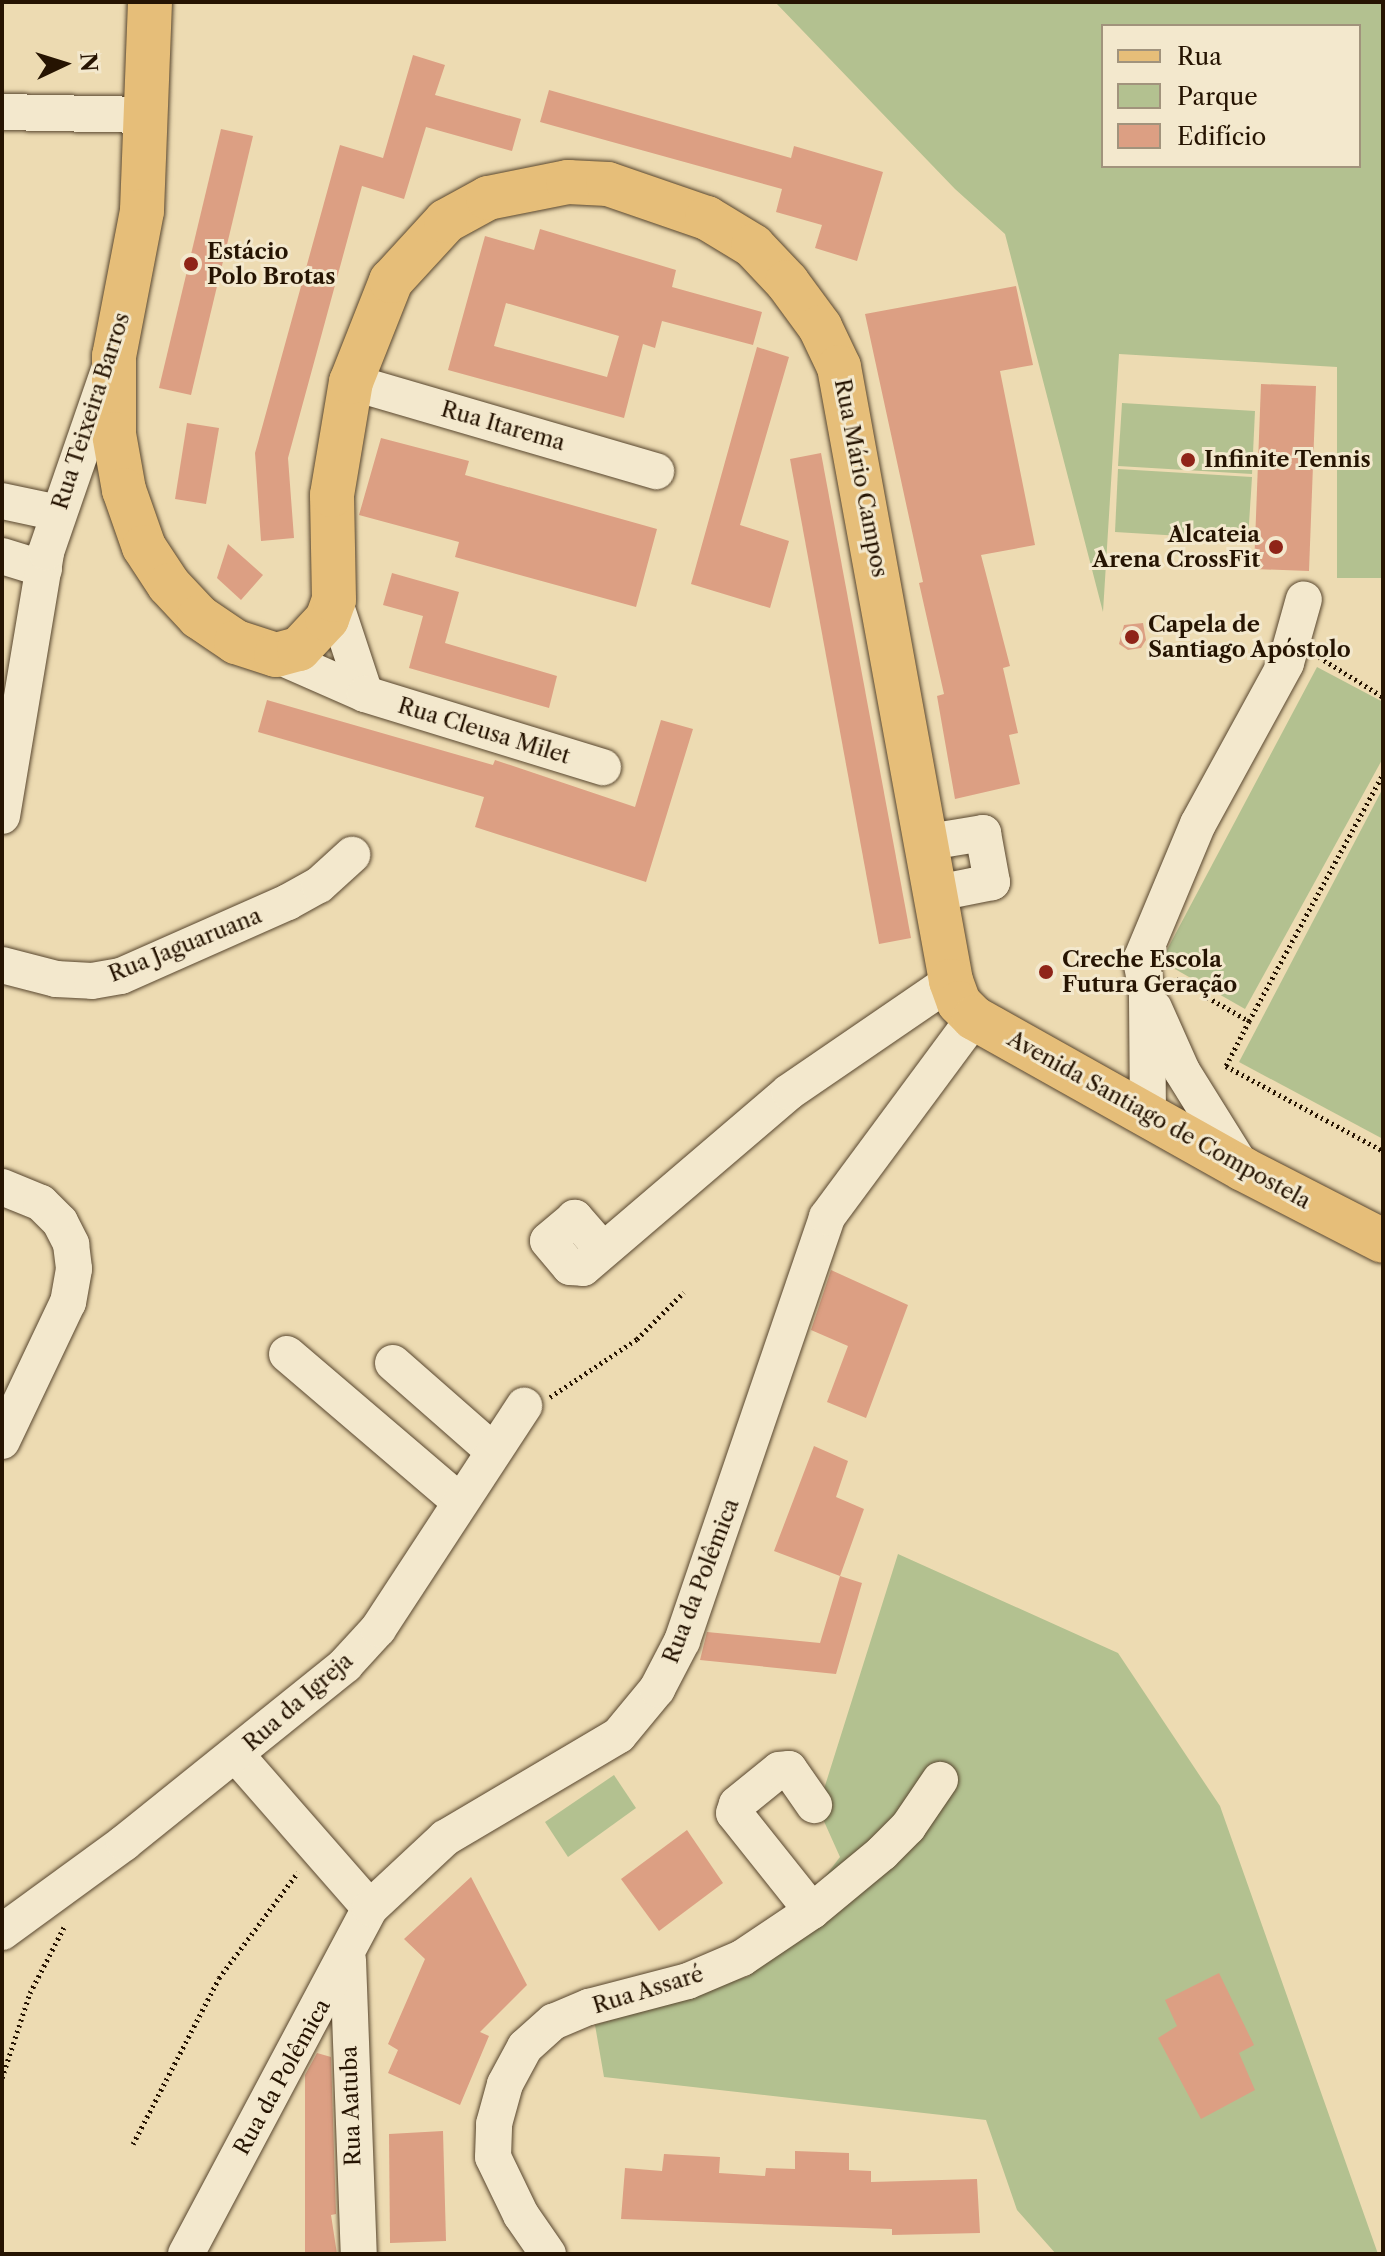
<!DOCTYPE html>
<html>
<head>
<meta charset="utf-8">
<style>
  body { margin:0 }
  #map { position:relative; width:1385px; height:2256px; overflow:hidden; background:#eddbb2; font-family:"Libre Caslon Text",serif }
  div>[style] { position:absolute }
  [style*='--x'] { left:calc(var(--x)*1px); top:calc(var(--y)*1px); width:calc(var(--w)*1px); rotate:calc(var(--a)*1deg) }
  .green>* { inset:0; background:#b3c190 }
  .building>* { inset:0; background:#dc9f83 }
  .path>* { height:5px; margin-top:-2.5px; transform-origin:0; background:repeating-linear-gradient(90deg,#261402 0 2px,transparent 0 6px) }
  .roads { filter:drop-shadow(0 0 2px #58462e) drop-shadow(0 0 2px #58462e) }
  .minor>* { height:36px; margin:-18px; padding:0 18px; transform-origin:18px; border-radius:18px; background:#f3e8cd }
  .major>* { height:44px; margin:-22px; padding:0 22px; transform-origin:22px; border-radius:22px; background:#e6be79 }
  .dots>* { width:22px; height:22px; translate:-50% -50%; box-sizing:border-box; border:4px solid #f3e8cd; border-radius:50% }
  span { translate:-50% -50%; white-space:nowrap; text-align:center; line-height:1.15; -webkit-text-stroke:6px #f3e8cd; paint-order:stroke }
  .poi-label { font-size:22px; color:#261402; font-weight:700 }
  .left { translate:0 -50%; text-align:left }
  .right { translate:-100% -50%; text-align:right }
  .street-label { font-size:22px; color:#261402 }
  .frame { position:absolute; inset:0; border:4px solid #261402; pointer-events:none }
  .legend { position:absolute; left:1101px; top:24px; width:260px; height:144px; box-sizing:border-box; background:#f3e8cd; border:2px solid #a1937c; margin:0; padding:10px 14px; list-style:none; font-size:24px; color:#261402 }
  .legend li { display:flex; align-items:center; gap:16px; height:40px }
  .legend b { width:40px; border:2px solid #a1937c }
  .north { position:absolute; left:24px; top:24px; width:80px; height:80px; -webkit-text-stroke:6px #f3e8cd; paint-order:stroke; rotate:86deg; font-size:22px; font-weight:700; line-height:32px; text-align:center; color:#261402 }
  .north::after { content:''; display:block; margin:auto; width:28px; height:36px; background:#261402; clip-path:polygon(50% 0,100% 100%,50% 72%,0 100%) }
</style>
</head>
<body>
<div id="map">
  <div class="green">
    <i style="clip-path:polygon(evenodd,775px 2px,1383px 2px,1383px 578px,1337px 578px,1337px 367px,1119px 354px,1103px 612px,1005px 234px,955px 189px,775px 2px,1359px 26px,1359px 166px,1103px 166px,1103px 26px,1359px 26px)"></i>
    <i style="clip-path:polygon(1122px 403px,1255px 411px,1252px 474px,1118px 466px)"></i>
    <i style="clip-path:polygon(1118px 469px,1252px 477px,1248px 540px,1115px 532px)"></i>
    <i style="clip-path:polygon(1317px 667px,1383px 702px,1383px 758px,1245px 1009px,1161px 961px)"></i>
    <i style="clip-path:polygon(1383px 788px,1383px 1139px,1239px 1062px)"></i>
    <i style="clip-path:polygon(898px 1554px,1118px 1653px,1220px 1806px,1378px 2254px,1056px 2254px,1017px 2210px,986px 2120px,604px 2077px,595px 2025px,749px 1976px,840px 1857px,818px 1808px)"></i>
    <i style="clip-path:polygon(614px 1775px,636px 1808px,568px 1857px,545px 1822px)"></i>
  </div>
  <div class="building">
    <i style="clip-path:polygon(413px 55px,445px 65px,435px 95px,521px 119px,512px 151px,426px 127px,404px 199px,362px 186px,288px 458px,294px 538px,261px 541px,255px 453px,340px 145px,383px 158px)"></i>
    <i style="clip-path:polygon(549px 90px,791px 158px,794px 146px,883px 172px,857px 261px,815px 248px,822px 225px,776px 212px,782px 189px,540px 122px)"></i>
    <i style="clip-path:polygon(221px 129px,253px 136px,191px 395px,159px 388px)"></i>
    <i style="clip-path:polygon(evenodd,540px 229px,676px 270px,672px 287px,762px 312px,753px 345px,662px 321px,655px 348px,643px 344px,624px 418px,448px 370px,485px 236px,534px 250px,540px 229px,506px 303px,619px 336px,607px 377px,494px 346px,506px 303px)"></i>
    <i style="clip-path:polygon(1016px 286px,1033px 365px,1000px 371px,1035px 545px,981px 555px,1010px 666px,1003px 668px,1018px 733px,1009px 735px,1020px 784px,955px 799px,937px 696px,944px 694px,919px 583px,923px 582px,865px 314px)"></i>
    <i style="clip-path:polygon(757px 347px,789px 357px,740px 525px,789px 541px,770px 608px,691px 584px)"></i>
    <i style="clip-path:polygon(1261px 384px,1316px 386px,1309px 571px,1254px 569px)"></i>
    <i style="clip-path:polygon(187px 423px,219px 428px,206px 504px,175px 499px)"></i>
    <i style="clip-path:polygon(381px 438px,469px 461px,465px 475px,657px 529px,636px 607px,455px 557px,459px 542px,359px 515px)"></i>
    <i style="clip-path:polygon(821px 453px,911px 938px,879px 944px,790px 459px)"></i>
    <i style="clip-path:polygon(228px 544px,263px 575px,241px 600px,217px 578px)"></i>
    <i style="clip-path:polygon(392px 573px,459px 592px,445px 643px,557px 676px,549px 708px,409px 668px,423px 616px,383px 605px)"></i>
    <i style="clip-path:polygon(1143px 623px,1146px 640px,1141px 648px,1128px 650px,1119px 644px,1124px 625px)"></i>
    <i style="clip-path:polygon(267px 700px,493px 765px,495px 760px,635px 807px,661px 720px,693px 729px,646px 882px,475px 827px,484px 797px,258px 732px)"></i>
    <i style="clip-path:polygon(831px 1270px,908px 1305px,866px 1418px,827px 1402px,848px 1346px,811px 1330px)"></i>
    <i style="clip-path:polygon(814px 1446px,848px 1461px,836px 1497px,864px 1509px,840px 1576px,774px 1551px)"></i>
    <i style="clip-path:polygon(840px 1576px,862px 1583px,836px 1674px,700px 1660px,707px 1632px,820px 1643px)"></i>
    <i style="clip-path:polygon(687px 1830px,723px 1883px,659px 1931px,621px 1879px)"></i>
    <i style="clip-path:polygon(471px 1877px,527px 1985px,480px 2032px,489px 2036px,460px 2105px,388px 2073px,398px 2050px,388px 2044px,425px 1959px,404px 1939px)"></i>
    <i style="clip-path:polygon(1219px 1973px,1254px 2045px,1239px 2053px,1255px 2090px,1201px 2119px,1158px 2038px,1177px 2026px,1165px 2000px)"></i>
    <i style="clip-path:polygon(317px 2053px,331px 2057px,336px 2214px,331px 2215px,337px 2254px,305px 2254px,305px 2075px)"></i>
    <i style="clip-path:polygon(443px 2131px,446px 2241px,390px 2243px,389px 2134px)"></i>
    <i style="clip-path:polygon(795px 2151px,849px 2153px,849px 2170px,871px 2171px,871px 2182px,977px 2179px,980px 2233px,892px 2235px,892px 2229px,621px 2219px,625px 2168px,662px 2171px,664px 2154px,720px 2157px,719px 2173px,765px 2176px,766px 2168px,795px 2169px)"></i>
  </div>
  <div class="path">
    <i style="--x:1319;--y:657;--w:75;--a:32"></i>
    <i style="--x:1176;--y:979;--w:84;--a:29.9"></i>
    <i style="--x:1249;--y:1021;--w:281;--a:-61.5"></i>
    <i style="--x:1249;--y:1021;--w:51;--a:117.1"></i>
    <i style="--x:1226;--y:1066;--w:179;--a:28.4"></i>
    <i style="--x:550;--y:1397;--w:105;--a:-33.7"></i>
    <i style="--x:637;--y:1339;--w:66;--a:-45"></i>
    <i style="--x:2;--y:2078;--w:89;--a:-71.8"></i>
    <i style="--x:30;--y:1993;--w:74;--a:-62.7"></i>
    <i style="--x:133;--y:2144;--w:187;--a:-62.6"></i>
    <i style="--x:219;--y:1978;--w:132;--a:-53.3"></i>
  </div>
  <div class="roads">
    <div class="minor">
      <i style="--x:2;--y:112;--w:144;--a:1.2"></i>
      <i style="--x:351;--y:382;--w:318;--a:16.3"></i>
      <i style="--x:2;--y:501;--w:57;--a:12.1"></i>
      <i style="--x:2;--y:556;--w:44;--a:17.2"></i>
      <i style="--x:334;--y:600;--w:99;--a:71.7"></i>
      <i style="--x:276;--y:655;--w:97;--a:23.7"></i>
      <i style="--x:365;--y:694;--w:249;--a:17.1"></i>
      <i style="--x:2;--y:816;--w:268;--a:-80.5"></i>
      <i style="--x:46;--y:552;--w:199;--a:-70.9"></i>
      <i style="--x:929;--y:842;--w:55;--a:-9.5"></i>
      <i style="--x:983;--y:833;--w:50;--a:79.6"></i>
      <i style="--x:992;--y:882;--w:55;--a:168.5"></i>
      <i style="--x:2;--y:965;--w:56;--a:14.5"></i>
      <i style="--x:56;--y:979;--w:36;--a:3"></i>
      <i style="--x:92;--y:981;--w:29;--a:-10"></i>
      <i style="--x:121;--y:976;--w:183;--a:-23.9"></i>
      <i style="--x:288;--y:902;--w:35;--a:-29"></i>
      <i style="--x:319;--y:885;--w:45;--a:-42.3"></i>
      <i style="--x:1154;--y:1008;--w:69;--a:66"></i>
      <i style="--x:1182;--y:1071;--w:115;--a:58.1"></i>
      <i style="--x:1148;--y:1115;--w:124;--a:-90.5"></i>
      <i style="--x:1147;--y:991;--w:32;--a:-101"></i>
      <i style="--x:1141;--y:960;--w:147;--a:-67.3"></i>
      <i style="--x:1198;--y:824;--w:183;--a:-61.3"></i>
      <i style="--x:1286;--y:663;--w:66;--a:-74.3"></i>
      <i style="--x:2;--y:1187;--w:42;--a:22.3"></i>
      <i style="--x:41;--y:1203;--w:27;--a:45"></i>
      <i style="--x:60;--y:1222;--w:25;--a:63"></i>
      <i style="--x:71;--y:1244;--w:25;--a:83"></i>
      <i style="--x:74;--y:1269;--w:34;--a:100"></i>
      <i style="--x:68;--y:1302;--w:154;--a:115.4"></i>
      <i style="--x:603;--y:1250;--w:43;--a:-131.2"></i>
      <i style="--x:575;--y:1218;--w:35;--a:140"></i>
      <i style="--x:548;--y:1241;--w:34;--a:50"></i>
      <i style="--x:570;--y:1267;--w:13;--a:4"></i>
      <i style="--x:583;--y:1268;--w:271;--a:-40.5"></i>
      <i style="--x:789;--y:1092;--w:196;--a:-34.4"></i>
      <i style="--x:287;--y:1354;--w:226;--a:40.5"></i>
      <i style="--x:393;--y:1363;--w:130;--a:41.3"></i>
      <i style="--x:236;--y:1755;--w:203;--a:48.8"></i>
      <i style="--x:812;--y:1911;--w:125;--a:-128.5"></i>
      <i style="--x:734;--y:1813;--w:9;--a:-72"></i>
      <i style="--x:737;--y:1804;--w:54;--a:-39"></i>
      <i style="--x:779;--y:1770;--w:10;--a:-6"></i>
      <i style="--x:789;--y:1769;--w:44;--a:55.2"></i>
      <i style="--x:2;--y:1932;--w:151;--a:-36.1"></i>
      <i style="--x:124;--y:1843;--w:284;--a:-38.8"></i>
      <i style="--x:345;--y:1665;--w:49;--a:-47.5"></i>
      <i style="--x:378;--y:1629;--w:267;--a:-56.8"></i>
      <i style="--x:348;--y:1960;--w:294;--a:87.9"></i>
      <i style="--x:186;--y:2254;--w:392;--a:-62"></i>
      <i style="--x:370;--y:1908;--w:103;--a:-43"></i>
      <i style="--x:445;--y:1838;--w:202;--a:-30.6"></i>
      <i style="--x:619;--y:1735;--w:60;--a:-50.4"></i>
      <i style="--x:657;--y:1689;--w:54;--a:-62.5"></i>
      <i style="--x:682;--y:1641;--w:448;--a:-71.1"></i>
      <i style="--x:827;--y:1217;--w:247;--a:-53.5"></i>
      <i style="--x:548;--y:2254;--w:47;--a:-124.7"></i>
      <i style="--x:521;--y:2215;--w:64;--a:-115.8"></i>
      <i style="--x:493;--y:2157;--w:33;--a:-88"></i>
      <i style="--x:494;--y:2124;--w:41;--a:-74.6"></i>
      <i style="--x:505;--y:2084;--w:42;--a:-61.6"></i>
      <i style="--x:525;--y:2047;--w:38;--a:-42"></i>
      <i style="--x:553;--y:2022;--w:39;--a:-23"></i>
      <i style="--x:589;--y:2007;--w:102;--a:-14.7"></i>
      <i style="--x:688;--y:1981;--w:59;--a:-23.1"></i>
      <i style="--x:742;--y:1958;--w:84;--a:-33.9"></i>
      <i style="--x:812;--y:1911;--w:91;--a:-39.6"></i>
      <i style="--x:882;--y:1853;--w:37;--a:-45"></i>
      <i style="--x:908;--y:1827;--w:57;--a:-55.8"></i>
    </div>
    <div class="major">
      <i style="--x:150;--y:2;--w:209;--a:92.2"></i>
      <i style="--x:142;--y:211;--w:148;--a:100.9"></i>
      <i style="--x:114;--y:356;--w:78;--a:90"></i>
      <i style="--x:114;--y:434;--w:57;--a:79.9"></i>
      <i style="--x:124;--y:490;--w:60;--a:70.7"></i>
      <i style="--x:144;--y:547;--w:45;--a:56.7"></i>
      <i style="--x:169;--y:585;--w:44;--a:46.8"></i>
      <i style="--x:199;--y:617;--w:45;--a:34"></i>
      <i style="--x:236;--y:642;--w:42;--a:18"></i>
      <i style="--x:276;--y:655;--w:24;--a:-15"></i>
      <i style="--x:299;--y:649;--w:41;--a:-47"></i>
      <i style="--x:327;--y:619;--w:20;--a:-70"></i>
      <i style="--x:334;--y:600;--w:105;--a:-91.1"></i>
      <i style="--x:332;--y:495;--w:115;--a:-80.5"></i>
      <i style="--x:351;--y:382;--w:109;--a:-68.4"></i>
      <i style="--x:391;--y:281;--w:81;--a:-47.5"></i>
      <i style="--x:446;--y:221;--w:48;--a:-28.7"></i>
      <i style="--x:488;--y:198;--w:82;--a:-11.3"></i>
      <i style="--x:568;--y:182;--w:40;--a:2.9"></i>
      <i style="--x:608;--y:184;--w:105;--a:19"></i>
      <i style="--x:707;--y:218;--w:54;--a:31.3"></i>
      <i style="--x:753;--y:246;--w:50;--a:46.6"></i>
      <i style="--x:787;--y:282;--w:56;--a:53.7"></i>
      <i style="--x:820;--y:327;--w:44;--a:64.6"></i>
      <i style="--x:839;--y:367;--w:624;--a:79.66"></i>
      <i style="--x:951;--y:981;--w:23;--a:70"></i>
      <i style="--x:959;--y:1003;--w:21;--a:45"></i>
      <i style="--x:974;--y:1018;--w:308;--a:29.3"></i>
      <i style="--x:1243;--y:1169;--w:157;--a:27.2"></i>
    </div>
  </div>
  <div class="dots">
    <i style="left:191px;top:264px;background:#8f2418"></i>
    <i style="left:1188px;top:460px;background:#8f2418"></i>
    <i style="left:1276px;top:547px;background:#8f2418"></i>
    <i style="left:1132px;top:637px;background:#8f2418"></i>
    <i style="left:1046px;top:972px;background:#8f2418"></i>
  </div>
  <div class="poi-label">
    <span class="left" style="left:207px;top:264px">Estácio<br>Polo Brotas</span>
    <span class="left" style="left:1204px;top:460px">Infinite Tennis</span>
    <span class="right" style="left:1260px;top:547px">Alcateia<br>Arena CrossFit</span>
    <span class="left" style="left:1148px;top:637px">Capela de<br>Santiago Apóstolo</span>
    <span class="left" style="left:1062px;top:972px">Creche Escola<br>Futura Geração</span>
  </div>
  <div class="street-label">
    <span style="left:91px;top:411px;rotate:-72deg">Rua Teixeira Barros</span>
    <span style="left:503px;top:426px;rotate:16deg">Rua Itarema</span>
    <span style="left:861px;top:478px;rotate:79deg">Rua Mário Campos</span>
    <span style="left:484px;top:731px;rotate:17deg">Rua Cleusa Milet</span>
    <span style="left:185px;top:945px;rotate:-22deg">Rua Jaguaruana</span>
    <span style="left:1159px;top:1120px;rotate:29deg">Avenida Santiago de Compostela</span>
    <span style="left:701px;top:1581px;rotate:-69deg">Rua da Polêmica</span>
    <span style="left:298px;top:1702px;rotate:-41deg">Rua da Igreja</span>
    <span style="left:648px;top:1990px;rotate:-17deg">Rua Assaré</span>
    <span style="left:282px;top:2077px;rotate:-61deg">Rua da Polêmica</span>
    <span style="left:351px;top:2106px;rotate:-92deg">Rua Aatuba</span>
  </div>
  <div class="frame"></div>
  <ul class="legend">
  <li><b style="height:10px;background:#e6be79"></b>Rua</li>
  <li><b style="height:22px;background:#b3c190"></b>Parque</li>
  <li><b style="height:22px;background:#dc9f83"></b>Edifício</li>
  </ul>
  <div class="north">N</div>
</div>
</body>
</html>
